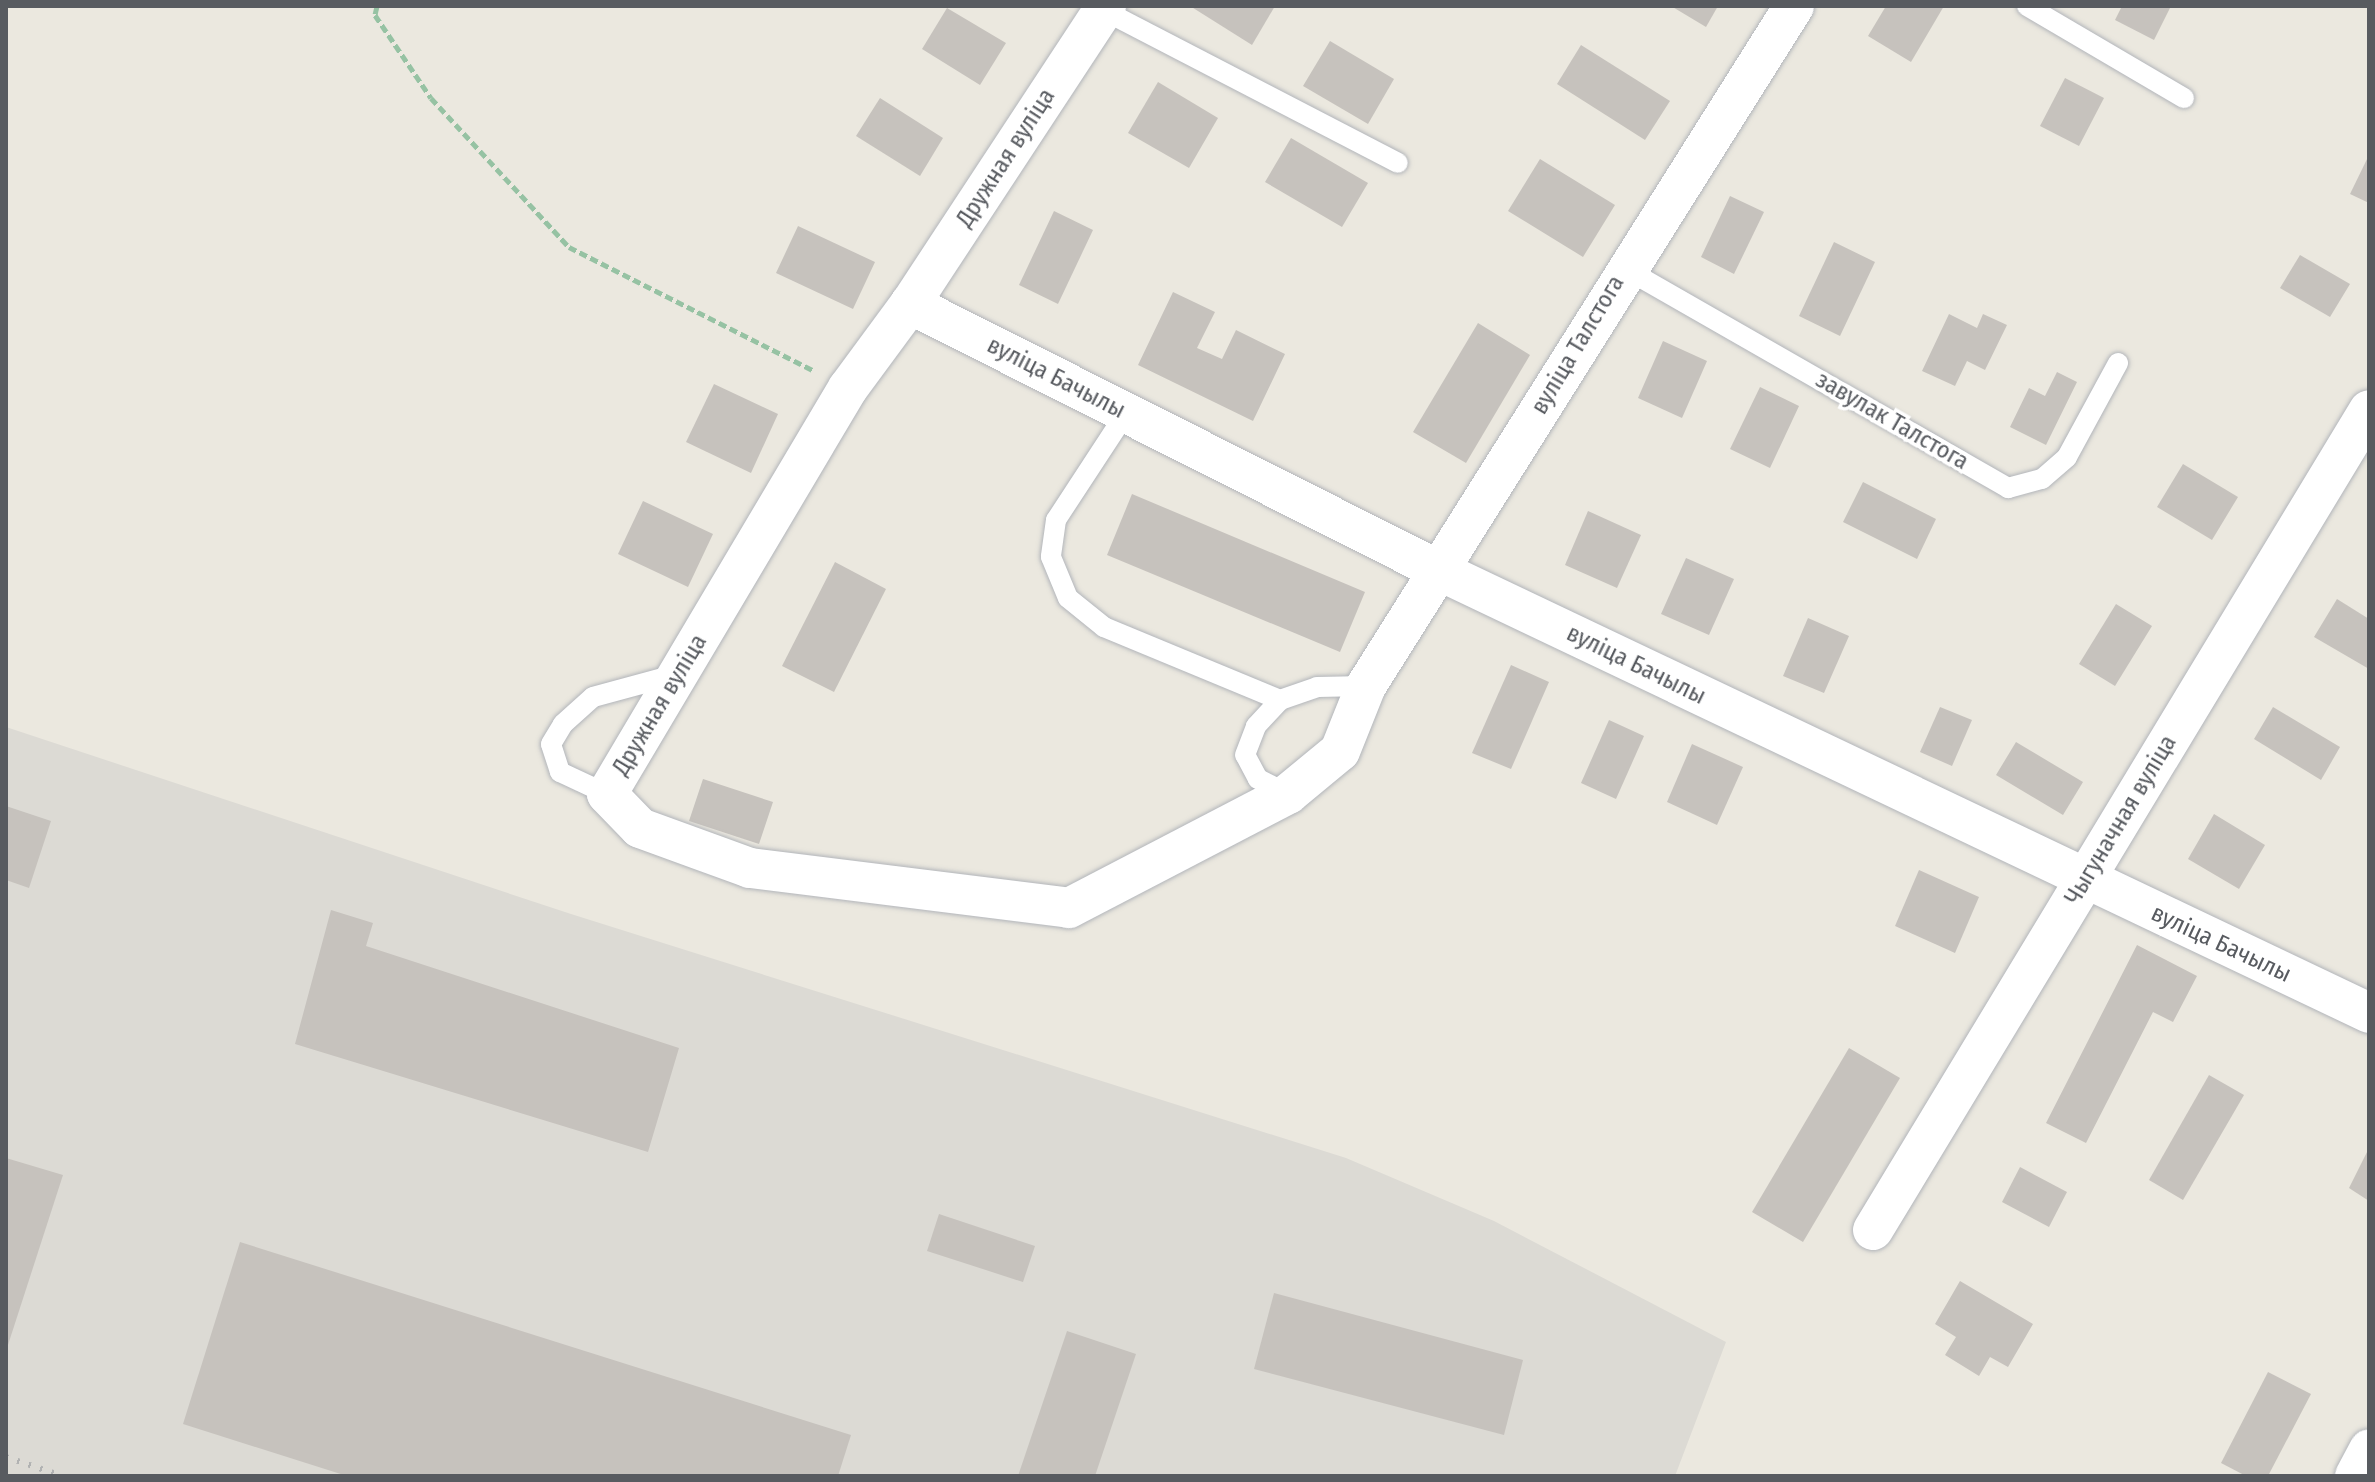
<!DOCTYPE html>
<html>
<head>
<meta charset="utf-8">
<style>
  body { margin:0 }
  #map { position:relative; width:2375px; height:1482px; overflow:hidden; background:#ebe8df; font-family:"Fira Sans Condensed",sans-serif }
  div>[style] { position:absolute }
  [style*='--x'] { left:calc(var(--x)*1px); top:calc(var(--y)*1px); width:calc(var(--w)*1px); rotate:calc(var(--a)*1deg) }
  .industrial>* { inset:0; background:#dcdad4 }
  .building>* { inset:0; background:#c6c2bd }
  .path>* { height:5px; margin-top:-2.5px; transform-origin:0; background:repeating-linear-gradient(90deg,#96c2a3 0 8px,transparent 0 12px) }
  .roads { filter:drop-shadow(0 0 2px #b2b5ba) drop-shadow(0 0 2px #b2b5ba) }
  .lane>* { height:20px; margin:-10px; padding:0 10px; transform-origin:10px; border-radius:10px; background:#fff }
  .street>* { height:40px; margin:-20px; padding:0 20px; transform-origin:20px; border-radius:20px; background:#fff }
  .rail>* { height:6px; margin-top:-3px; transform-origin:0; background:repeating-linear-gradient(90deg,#b1b2b2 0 2px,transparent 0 12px) }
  span { translate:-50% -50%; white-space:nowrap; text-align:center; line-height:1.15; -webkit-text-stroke:7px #fff; paint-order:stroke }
  .street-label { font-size:24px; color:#585b60 }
  .frame { position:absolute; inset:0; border:8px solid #585b60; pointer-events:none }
</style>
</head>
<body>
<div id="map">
  <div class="industrial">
    <i style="clip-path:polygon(6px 727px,571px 914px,1346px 1158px,1494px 1221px,1726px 1342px,1675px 1476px,6px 1476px)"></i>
  </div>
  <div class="building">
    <i style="clip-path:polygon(1190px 6px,1275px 6px,1252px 45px)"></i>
    <i style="clip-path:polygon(1671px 6px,1718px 6px,1706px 27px)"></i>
    <i style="clip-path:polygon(1886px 6px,1944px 6px,1911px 62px,1868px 36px)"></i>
    <i style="clip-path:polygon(2122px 6px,2171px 6px,2154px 40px,2115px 20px)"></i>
    <i style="clip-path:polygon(947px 8px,1006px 43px,980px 85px,922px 49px)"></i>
    <i style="clip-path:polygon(1330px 41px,1394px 79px,1368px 124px,1303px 86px)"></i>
    <i style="clip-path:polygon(1581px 45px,1670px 101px,1645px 140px,1557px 84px)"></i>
    <i style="clip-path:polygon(2065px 78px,2104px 98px,2079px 146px,2040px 126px)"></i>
    <i style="clip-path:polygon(1158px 82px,1218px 118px,1189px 168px,1128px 133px)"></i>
    <i style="clip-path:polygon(880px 98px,943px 138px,920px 176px,856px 136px)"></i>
    <i style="clip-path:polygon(1291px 138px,1368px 183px,1342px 227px,1265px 182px)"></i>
    <i style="clip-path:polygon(2369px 155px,2369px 203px,2350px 194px)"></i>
    <i style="clip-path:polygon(1540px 159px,1615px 205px,1583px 257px,1508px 211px)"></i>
    <i style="clip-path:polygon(1730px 196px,1764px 212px,1734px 274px,1701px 257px)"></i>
    <i style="clip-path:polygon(1054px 211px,1093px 230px,1058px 304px,1019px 285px)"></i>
    <i style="clip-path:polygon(798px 226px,875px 262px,853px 309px,776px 273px)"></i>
    <i style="clip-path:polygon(1834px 242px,1875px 262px,1840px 336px,1799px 316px)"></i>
    <i style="clip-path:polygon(2300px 255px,2350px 284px,2330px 317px,2280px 288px)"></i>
    <i style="clip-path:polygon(1173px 292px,1215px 312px,1197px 348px,1222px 359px,1236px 330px,1285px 354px,1253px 421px,1138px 365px)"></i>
    <i style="clip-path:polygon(1949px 314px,1977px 328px,1983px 314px,2007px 325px,1985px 370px,1967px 361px,1955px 386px,1922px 371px)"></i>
    <i style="clip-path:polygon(1478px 323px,1530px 355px,1466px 463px,1413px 432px)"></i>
    <i style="clip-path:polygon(1663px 341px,1707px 361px,1682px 418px,1638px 398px)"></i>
    <i style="clip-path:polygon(2057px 372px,2077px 382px,2046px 445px,2010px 427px,2029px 388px,2045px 396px)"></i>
    <i style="clip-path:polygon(714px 384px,778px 414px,751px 473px,686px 442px)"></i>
    <i style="clip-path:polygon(1760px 387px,1799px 406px,1770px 468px,1730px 449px)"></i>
    <i style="clip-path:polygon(2183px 464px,2238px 497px,2212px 540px,2157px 507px)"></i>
    <i style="clip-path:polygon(1863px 482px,1936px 519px,1917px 559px,1843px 522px)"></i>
    <i style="clip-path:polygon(1132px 494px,1365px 592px,1340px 652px,1107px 555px)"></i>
    <i style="clip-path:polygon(643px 501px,713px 534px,688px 587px,618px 554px)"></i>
    <i style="clip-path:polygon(1588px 511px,1641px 535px,1617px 588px,1565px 565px)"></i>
    <i style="clip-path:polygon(1686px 558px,1734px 579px,1709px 635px,1661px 614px)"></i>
    <i style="clip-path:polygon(835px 562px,886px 589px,834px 692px,782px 666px)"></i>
    <i style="clip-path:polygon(2337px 599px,2369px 619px,2369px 669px,2314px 637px)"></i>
    <i style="clip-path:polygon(2116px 604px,2152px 626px,2115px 686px,2079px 664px)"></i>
    <i style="clip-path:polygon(1808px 618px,1849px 636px,1824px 693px,1783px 676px)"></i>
    <i style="clip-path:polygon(1511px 665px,1549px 682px,1511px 769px,1472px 753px)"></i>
    <i style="clip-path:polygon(1940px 707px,1972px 720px,1952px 766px,1920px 752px)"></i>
    <i style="clip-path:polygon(2273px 707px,2340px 747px,2321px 780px,2254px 739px)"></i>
    <i style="clip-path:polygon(1609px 720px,1644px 736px,1616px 799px,1581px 783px)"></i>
    <i style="clip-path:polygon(2016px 742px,2083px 782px,2063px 815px,1996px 775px)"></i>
    <i style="clip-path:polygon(1692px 744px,1743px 767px,1717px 825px,1667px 802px)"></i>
    <i style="clip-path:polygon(703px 779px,773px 802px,759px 844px,689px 821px)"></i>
    <i style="clip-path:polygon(6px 806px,51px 821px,29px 888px,6px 880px)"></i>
    <i style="clip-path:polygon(2214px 814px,2265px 845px,2239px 889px,2188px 859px)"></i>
    <i style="clip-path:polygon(1919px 870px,1979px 897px,1955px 953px,1895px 926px)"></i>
    <i style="clip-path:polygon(331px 910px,373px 923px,366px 946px,679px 1048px,648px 1152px,295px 1044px)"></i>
    <i style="clip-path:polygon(2137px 945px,2197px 976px,2173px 1022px,2153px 1012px,2086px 1143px,2046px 1123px)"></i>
    <i style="clip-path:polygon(1849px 1048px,1900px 1078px,1803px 1242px,1752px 1212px)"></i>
    <i style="clip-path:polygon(2209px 1075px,2244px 1095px,2183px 1200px,2149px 1180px)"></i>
    <i style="clip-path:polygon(2369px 1148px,2369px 1201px,2349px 1188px)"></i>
    <i style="clip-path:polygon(6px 1158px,63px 1175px,7px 1348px,6px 1348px)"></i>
    <i style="clip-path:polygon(2020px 1167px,2067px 1192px,2049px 1227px,2002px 1202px)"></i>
    <i style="clip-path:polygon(939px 1214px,1035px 1246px,1023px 1282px,927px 1251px)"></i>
    <i style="clip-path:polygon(240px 1242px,851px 1435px,838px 1476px,347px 1476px,183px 1424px)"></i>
    <i style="clip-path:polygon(1960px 1281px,2033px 1324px,2008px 1367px,1990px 1357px,1979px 1376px,1945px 1355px,1956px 1337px,1935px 1324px)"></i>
    <i style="clip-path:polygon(1274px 1293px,1523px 1360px,1504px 1435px,1254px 1369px)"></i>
    <i style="clip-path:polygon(1067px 1331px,1136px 1354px,1095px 1476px,1018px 1476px)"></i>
    <i style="clip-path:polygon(2268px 1372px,2311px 1394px,2268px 1476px,2246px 1476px,2221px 1463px)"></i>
  </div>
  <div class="path">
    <i style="--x:377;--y:6;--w:9;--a:103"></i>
    <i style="--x:375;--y:15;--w:100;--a:56"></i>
    <i style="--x:431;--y:98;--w:203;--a:47.2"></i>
    <i style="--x:569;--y:247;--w:275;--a:26.8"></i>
  </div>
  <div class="roads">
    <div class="lane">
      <i style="--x:2027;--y:6;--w:182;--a:30.4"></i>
      <i style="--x:1103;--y:10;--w:332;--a:27.4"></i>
      <i style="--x:1624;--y:268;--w:443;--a:29.8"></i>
      <i style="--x:2008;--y:488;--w:35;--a:-15"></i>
      <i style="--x:2042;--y:479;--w:33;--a:-41"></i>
      <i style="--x:2067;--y:457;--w:107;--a:-61.5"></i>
      <i style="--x:1126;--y:413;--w:128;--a:123.2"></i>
      <i style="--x:1056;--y:520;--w:37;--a:98"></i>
      <i style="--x:1051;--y:557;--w:44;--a:67.5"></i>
      <i style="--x:1068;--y:598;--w:46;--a:38.9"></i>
      <i style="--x:1104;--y:627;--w:191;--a:22.5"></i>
      <i style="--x:607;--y:794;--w:52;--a:-154.9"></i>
      <i style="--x:560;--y:772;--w:29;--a:-108"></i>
      <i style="--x:551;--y:744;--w:23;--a:-59"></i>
      <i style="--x:563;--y:724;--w:40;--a:-42"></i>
      <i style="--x:593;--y:697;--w:84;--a:-15.2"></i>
      <i style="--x:1288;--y:794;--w:34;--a:-153"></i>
      <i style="--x:1258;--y:779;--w:27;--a:-118"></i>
      <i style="--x:1245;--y:755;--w:31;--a:-69"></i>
      <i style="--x:1256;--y:726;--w:35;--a:-47"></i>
      <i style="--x:1280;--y:700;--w:39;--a:-19"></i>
      <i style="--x:1317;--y:687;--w:49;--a:-1.2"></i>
    </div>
    <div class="street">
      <i style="--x:1106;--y:6;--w:357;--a:123.3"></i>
      <i style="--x:910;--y:304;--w:104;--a:126.4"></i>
      <i style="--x:848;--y:388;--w:472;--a:120.7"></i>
      <i style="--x:607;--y:794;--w:47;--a:45.9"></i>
      <i style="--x:640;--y:828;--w:117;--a:20"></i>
      <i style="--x:750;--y:868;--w:321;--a:7.1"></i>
      <i style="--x:1069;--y:908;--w:247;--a:-27.5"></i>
      <i style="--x:1288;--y:794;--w:67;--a:-39.6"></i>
      <i style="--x:1340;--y:751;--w:70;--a:-68.2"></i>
      <i style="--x:1366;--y:686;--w:803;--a:-57.81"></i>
      <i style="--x:910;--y:304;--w:593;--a:26.74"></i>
      <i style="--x:1440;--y:571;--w:1029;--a:25.44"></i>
      <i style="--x:1873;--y:1230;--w:958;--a:-58.83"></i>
      <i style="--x:2355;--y:1476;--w:30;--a:-62"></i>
    </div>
  </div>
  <div class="rail">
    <i style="--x:6;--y:1457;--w:59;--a:18.7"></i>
  </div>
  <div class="street-label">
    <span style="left:1006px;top:158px;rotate:-57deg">Дружная вуліца</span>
    <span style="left:1578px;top:345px;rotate:-59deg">вуліца Талстога</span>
    <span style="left:1056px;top:378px;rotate:27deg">вуліца Бачылы</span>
    <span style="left:1892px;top:421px;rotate:30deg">завулак Талстога</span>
    <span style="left:1636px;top:665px;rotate:26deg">вуліца Бачылы</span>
    <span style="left:660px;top:705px;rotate:-59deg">Дружная вуліца</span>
    <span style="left:2121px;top:820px;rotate:-59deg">Чыгуначная вуліца</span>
    <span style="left:2221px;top:944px;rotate:25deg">вуліца Бачылы</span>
  </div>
  <div class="frame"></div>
</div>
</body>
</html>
